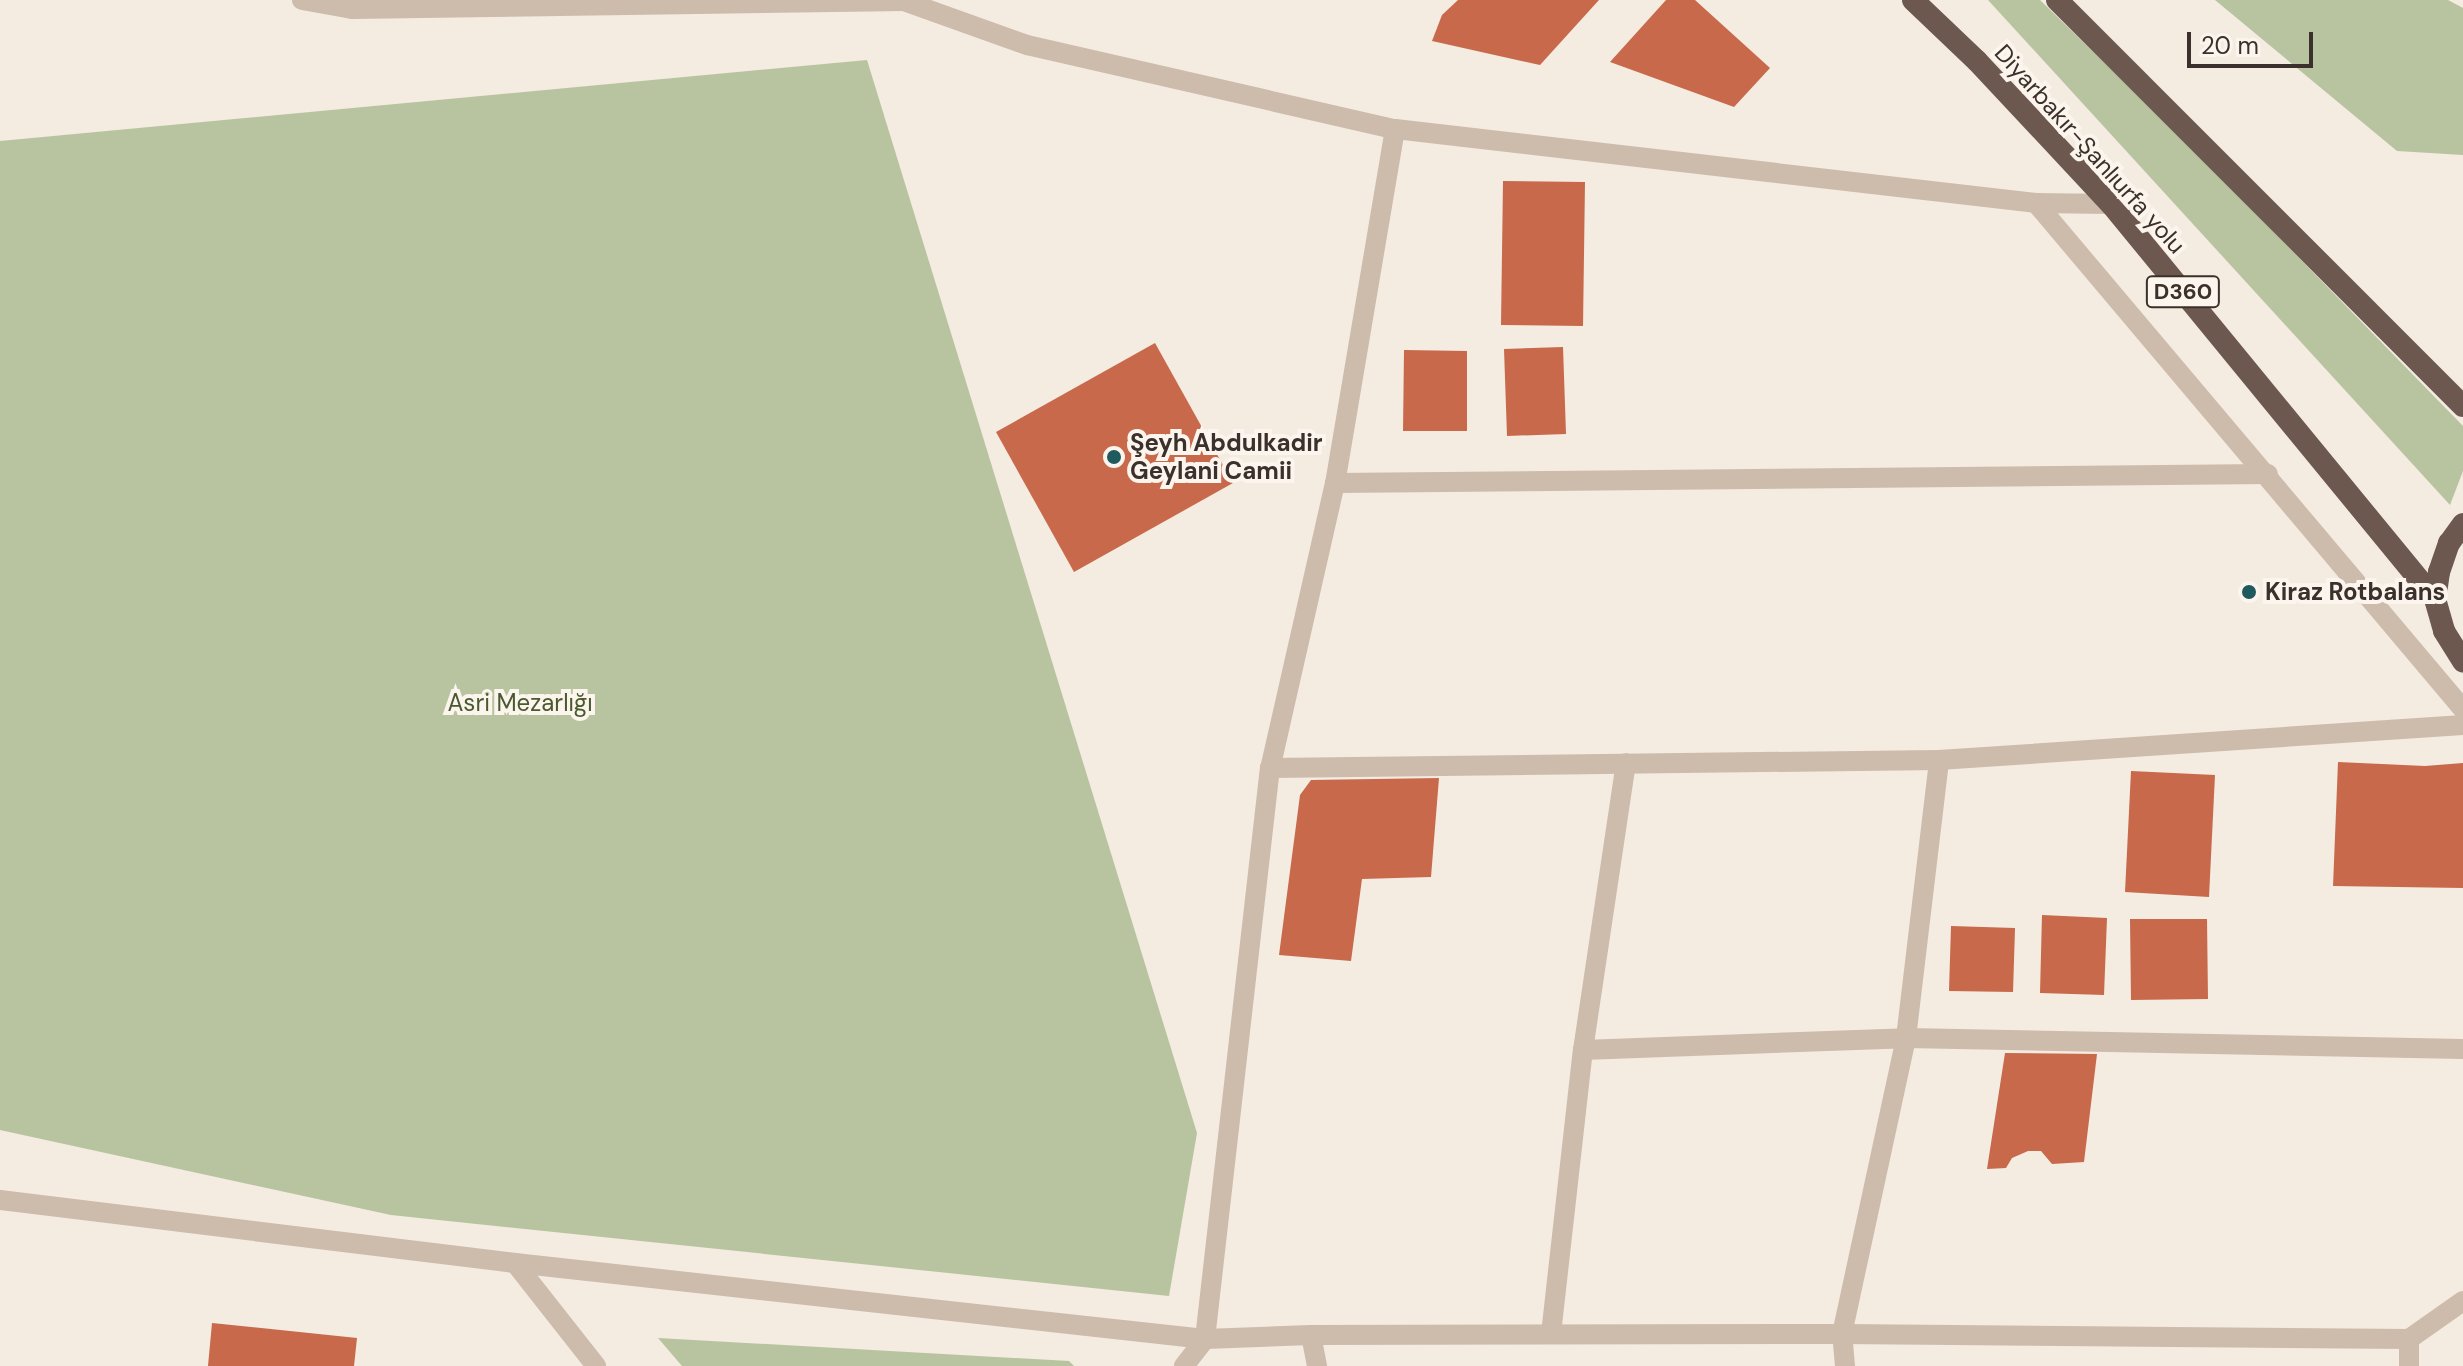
<!DOCTYPE html>
<html>
<head>
<meta charset="utf-8">
<style>
  body { margin:0 }
  #map { position:relative; width:2463px; height:1366px; overflow:hidden; background:#f4ebe1; font-family:"DM Sans",sans-serif }
  div>[style] { position:absolute }
  [style*='--x'] { left:calc(var(--x)*1px); top:calc(var(--y)*1px); width:calc(var(--w)*1px); rotate:calc(var(--a)*1deg) }
  .green>* { inset:0; background:#b8c4a0 }
  .building>* { inset:0; background:#c8694b }
  .minor>* { height:20px; margin:-10px; padding:0 10px; transform-origin:10px; border-radius:10px; background:#cdbbac }
  .tertiary>* { height:20px; margin:-10px; padding:0 10px; transform-origin:10px; border-radius:10px; background:#cdbbac }
  .trunk>* { height:22px; margin:-11px; padding:0 11px; transform-origin:11px; border-radius:11px; background:#6c584f }
  .dots>* { width:22px; height:22px; translate:-50% -50%; box-sizing:border-box; border:4px solid #fbf5ee; border-radius:50% }
  span { translate:-50% -50%; white-space:nowrap; text-align:center; line-height:1.15; -webkit-text-stroke:8px #fbf5ee; paint-order:stroke }
  .shield-label span { padding:2px 6px; background:#fbf5ee; border:2px solid; border-radius:6px; -webkit-text-stroke-width:0 }
  .shield-label { font-size:22px; color:#3b302b; font-weight:700 }
  .street-label { font-size:24px; color:#3b302b }
  .poi-label { font-size:24px; color:#3b302b; font-weight:700 }
  .left { translate:0 -50%; text-align:left }
  .park-label { font-size:24px; color:#4a5a2e }
  .scale { position:absolute; left:2187px; top:32px; width:126px; height:36px; box-sizing:border-box; border:4px solid #3b302b; border-top:0; padding-left:10px; font-size:24px; line-height:28px; white-space:nowrap; color:#3b302b; -webkit-text-stroke:6px #fbf5ee; paint-order:stroke }
</style>
</head>
<body>
<div id="map">
  <div class="green">
    <i style="clip-path:polygon(1988px 0,2040px 0,2191px 147px,2463px 426px,2463px 471px,2450px 505px)"></i>
    <i style="clip-path:polygon(2215px 0,2448px 0,2463px 8px,2463px 155px,2397px 151px)"></i>
    <i style="clip-path:polygon(867px 60px,1197px 1133px,1169px 1296px,391px 1215px,0 1130px,0 141px)"></i>
    <i style="clip-path:polygon(658px 1338px,1069px 1361px,1074px 1366px,682px 1366px)"></i>
  </div>
  <div class="building">
    <i style="clip-path:polygon(1458px 0,1599px 0,1540px 65px,1432px 41px,1442px 15px)"></i>
    <i style="clip-path:polygon(1666px 0,1695px 0,1770px 68px,1734px 107px,1610px 62px)"></i>
    <i style="clip-path:polygon(1503px 181px,1585px 182px,1583px 326px,1501px 325px)"></i>
    <i style="clip-path:polygon(1155px 343px,1233px 483px,1074px 572px,996px 432px)"></i>
    <i style="clip-path:polygon(1563px 347px,1566px 434px,1507px 436px,1504px 349px)"></i>
    <i style="clip-path:polygon(1404px 350px,1467px 351px,1467px 431px,1403px 431px)"></i>
    <i style="clip-path:polygon(2338px 762px,2425px 766px,2463px 763px,2463px 888px,2333px 886px)"></i>
    <i style="clip-path:polygon(2131px 771px,2215px 775px,2209px 897px,2125px 892px)"></i>
    <i style="clip-path:polygon(1439px 778px,1431px 877px,1362px 879px,1351px 961px,1279px 955px,1300px 795px,1311px 780px)"></i>
    <i style="clip-path:polygon(2042px 915px,2107px 918px,2104px 995px,2040px 993px)"></i>
    <i style="clip-path:polygon(2130px 919px,2207px 919px,2208px 999px,2131px 1000px)"></i>
    <i style="clip-path:polygon(1951px 926px,2015px 928px,2013px 992px,1949px 991px)"></i>
    <i style="clip-path:polygon(2005px 1053px,2097px 1054px,2084px 1162px,2052px 1164px,2041px 1151px,2028px 1151px,2012px 1158px,2006px 1168px,1987px 1169px)"></i>
    <i style="clip-path:polygon(212px 1323px,357px 1338px,354px 1366px,208px 1366px)"></i>
  </div>
  <div class="minor">
    <i style="--x:302;--y:0;--w:51;--a:10.2"></i>
    <i style="--x:352;--y:9;--w:552;--a:-0.83"></i>
    <i style="--x:904;--y:1;--w:131;--a:19.7"></i>
    <i style="--x:1027;--y:45;--w:377;--a:12.9"></i>
    <i style="--x:2036;--y:203;--w:662;--a:49.84"></i>
    <i style="--x:2111;--y:204;--w:75;--a:-179.2"></i>
    <i style="--x:2036;--y:203;--w:645;--a:-173.41"></i>
    <i style="--x:1395;--y:129;--w:359;--a:99.6"></i>
    <i style="--x:1335;--y:483;--w:933;--a:-0.55"></i>
    <i style="--x:1335;--y:483;--w:292;--a:102.8"></i>
    <i style="--x:1270;--y:768;--w:669;--a:-0.69"></i>
    <i style="--x:1939;--y:760;--w:525;--a:-3.82"></i>
    <i style="--x:1583;--y:1050;--w:323;--a:-2.1"></i>
    <i style="--x:1906;--y:1038;--w:557;--a:1.13"></i>
    <i style="--x:515;--y:1263;--w:131;--a:51.8"></i>
    <i style="--x:1551;--y:1334;--w:286;--a:-83.6"></i>
    <i style="--x:1583;--y:1050;--w:290;--a:-81.5"></i>
    <i style="--x:1311;--y:1335;--w:32;--a:79"></i>
    <i style="--x:1184;--y:1366;--w:34;--a:-52"></i>
    <i style="--x:1205;--y:1339;--w:575;--a:-83.51"></i>
    <i style="--x:1845;--y:1366;--w:32;--a:-95"></i>
    <i style="--x:1842;--y:1334;--w:303;--a:-77.8"></i>
    <i style="--x:1906;--y:1038;--w:280;--a:-83.2"></i>
    <i style="--x:2409;--y:1366;--w:27;--a:-90"></i>
  </div>
  <div class="tertiary">
    <i style="--x:0;--y:1200;--w:519;--a:6.97"></i>
    <i style="--x:515;--y:1263;--w:694;--a:6.29"></i>
    <i style="--x:1205;--y:1339;--w:106;--a:-2.2"></i>
    <i style="--x:1311;--y:1335;--w:531;--a:-0.11"></i>
    <i style="--x:1842;--y:1334;--w:567;--a:0.51"></i>
    <i style="--x:2409;--y:1339;--w:66;--a:-35.1"></i>
  </div>
  <div class="trunk">
    <i style="--x:1913;--y:0;--w:88;--a:43.6"></i>
    <i style="--x:1977;--y:61;--w:196;--a:46.9"></i>
    <i style="--x:2111;--y:204;--w:511;--a:50.64"></i>
    <i style="--x:2057;--y:0;--w:574;--a:45"></i>
    <i style="--x:2463;--y:524;--w:24;--a:126"></i>
    <i style="--x:2449;--y:543;--w:31;--a:109"></i>
    <i style="--x:2439;--y:572;--w:27;--a:98"></i>
    <i style="--x:2435;--y:599;--w:33;--a:74"></i>
    <i style="--x:2444;--y:631;--w:36;--a:58"></i>
  </div>
  <div class="dots">
    <i style="left:1114px;top:457px;background:#1f5a5e"></i>
    <i style="left:2249px;top:592px;background:#1f5a5e"></i>
  </div>
  <div class="shield-label">
    <span style="left:2183px;top:292px">D360</span>
  </div>
  <div class="street-label">
    <span style="left:2090px;top:149px;rotate:48deg">Diyarbakır-Şanlıurfa yolu</span>
  </div>
  <div class="poi-label">
    <span class="left" style="left:1130px;top:457px">Şeyh Abdulkadir<br>Geylani Camii</span>
    <span class="left" style="left:2265px;top:592px">Kiraz Rotbalans</span>
  </div>
  <div class="park-label">
    <span style="left:520px;top:703px">Asri Mezarlığı</span>
  </div>
  <div class="scale">20 m</div>
</div>
</body>
</html>
